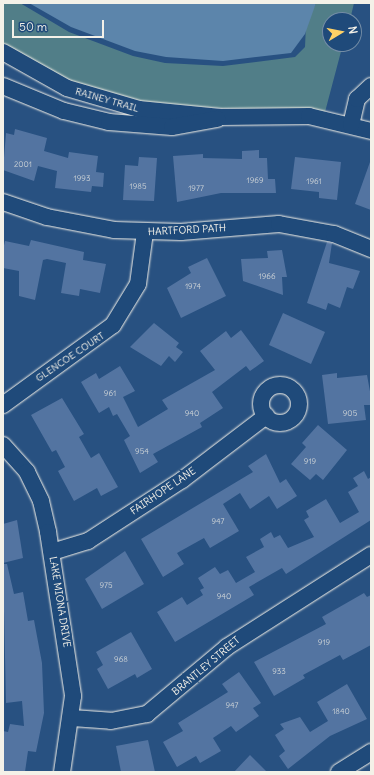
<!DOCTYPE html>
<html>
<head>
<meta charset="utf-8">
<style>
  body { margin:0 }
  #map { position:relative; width:374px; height:775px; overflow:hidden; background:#285181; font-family:Delius,sans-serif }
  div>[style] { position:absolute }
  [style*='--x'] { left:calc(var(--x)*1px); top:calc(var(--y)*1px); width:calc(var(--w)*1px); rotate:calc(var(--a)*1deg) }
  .green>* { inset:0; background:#517e88 }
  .water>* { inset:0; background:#5c85ab }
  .building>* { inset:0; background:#5374a1 }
  .roads { filter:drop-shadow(0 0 1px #f4f1e8) drop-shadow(0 0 1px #f4f1e8) }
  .minor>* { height:16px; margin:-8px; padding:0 8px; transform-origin:8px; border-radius:8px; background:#1f4a7a }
  .minor>.ring { margin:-8px; padding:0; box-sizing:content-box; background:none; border:16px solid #1f4a7a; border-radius:50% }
  span { translate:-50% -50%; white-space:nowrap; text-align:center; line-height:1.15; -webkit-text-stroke:4px #1f4a7a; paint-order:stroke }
  .number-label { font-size:8px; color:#ccd2d6 }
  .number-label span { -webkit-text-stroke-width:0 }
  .street-label { font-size:10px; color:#f4f1e8 }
  .frame { position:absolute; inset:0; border:4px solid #f4f1e8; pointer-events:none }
  .north { position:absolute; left:322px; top:12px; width:40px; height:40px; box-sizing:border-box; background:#1f4a7a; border:1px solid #748da6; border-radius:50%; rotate:80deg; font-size:11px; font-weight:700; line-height:16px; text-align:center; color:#f4f1e8 }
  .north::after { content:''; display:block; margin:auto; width:14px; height:18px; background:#ffd166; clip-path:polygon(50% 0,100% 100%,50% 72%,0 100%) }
  .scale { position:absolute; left:12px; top:20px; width:92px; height:18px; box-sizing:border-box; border:2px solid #f4f1e8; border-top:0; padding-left:5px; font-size:12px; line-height:14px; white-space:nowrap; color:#f4f1e8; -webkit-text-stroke:3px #1f4a7a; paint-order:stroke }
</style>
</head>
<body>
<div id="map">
  <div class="green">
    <i style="clip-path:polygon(3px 3px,20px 3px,69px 32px,133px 56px,165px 63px,223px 66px,295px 57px,305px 47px,306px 24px,316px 3px,354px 3px,350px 20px,330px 20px,330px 44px,343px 44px,325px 112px,167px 106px,140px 103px,70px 82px,3px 44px)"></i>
  </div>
  <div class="water">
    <i style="clip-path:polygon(29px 3px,316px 3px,305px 34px,291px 53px,223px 61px,166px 57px,135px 51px,71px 27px)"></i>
  </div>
  <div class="building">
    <i style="clip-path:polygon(15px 129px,47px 138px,44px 151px,68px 158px,69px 152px,98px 156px,96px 172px,104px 173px,103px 187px,92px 186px,91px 192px,55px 188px,57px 171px,38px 166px,34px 181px,3px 170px,6px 133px,14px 135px)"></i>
    <i style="clip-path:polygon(259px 150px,259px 158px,267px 158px,268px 179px,275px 179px,276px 193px,221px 193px,177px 202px,173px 156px,203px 154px,203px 158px,242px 159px,242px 151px)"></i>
    <i style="clip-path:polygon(139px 157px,157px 158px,154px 201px,123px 200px,125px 165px,138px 166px)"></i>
    <i style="clip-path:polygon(295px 157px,341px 162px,337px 200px,319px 198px,319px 192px,291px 189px)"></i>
    <i style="clip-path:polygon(370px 162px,371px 162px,371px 210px,355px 204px)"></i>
    <i style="clip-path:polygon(31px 240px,84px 252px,83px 260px,106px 264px,100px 293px,80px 289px,79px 296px,61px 293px,66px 263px,47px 259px,43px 260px,35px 300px,19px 296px,19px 271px,3px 268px,3px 250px,5px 241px,29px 246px)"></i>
    <i style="clip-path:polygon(327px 242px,332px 243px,329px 263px,360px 271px,353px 289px,347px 287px,340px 308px,328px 303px,326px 310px,307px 303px)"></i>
    <i style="clip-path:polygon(282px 250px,287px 277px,282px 277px,283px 295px,243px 281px,241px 259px,268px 258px,267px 251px)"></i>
    <i style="clip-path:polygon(207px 258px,226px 296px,181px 318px,167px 288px,191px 273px,188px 267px)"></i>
    <i style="clip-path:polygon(283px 313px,325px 332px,311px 364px,269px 345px)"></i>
    <i style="clip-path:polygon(154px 323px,179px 343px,176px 347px,183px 352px,175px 362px,169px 356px,161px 366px,130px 347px)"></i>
    <i style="clip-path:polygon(241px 330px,264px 361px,250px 371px,246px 366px,212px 392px,223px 408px,200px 423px,202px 427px,153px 454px,158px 462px,140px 473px,124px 440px,130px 436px,117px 414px,113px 416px,109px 407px,99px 413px,81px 382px,96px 373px,99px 379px,120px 366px,135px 391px,123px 397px,138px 427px,168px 409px,162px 400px,215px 370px,200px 351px,226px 331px,231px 338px)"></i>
    <i style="clip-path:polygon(337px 373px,337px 378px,367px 375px,371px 397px,370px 405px,364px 405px,366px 420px,328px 424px,322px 375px)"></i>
    <i style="clip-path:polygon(62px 398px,84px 434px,79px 437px,91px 458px,99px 453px,118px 487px,101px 496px,97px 488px,74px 501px,58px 471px,65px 467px,56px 450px,52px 452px,31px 415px)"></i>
    <i style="clip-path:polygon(318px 425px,347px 450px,323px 480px,316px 474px,310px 480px,291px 464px,306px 447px,302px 443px)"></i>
    <i style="clip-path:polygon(266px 454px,280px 483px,286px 479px,297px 496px,277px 509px,269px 496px,250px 509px,240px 493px,223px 504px,239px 531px,210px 548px,204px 538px,177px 553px,184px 564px,163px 577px,141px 539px,253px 472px,248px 466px)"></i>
    <i style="clip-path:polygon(364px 471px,368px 479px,371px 477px,371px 520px,286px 574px,282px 568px,249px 587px,254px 595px,175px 642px,157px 612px,182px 597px,187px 605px,203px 595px,200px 590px,204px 588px,198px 578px,215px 567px,220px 574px,228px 570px,236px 583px,255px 572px,246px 557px,264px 547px,260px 539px,271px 532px,274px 538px,280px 535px,288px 548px,314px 537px,304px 520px,309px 517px,306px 511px,326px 499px,340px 523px,359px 512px,348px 492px,358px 486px,353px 478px)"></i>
    <i style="clip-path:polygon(17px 520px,23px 558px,3px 563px,3px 524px)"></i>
    <i style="clip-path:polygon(125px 551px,144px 584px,102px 609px,85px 579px)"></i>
    <i style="clip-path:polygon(3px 564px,7px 564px,14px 594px,23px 592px,28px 621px,34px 620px,42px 663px,44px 713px,36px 752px,28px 751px,25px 772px,3px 772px,3px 731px,8px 732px,10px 724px,24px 726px,22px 701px,6px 703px)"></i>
    <i style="clip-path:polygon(364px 593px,367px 597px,371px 595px,371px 645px,343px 660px,340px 655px,303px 675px,305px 678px,274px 696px,254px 662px,326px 624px,322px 617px)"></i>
    <i style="clip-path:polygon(131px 632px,152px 669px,137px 678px,135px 674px,108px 689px,97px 669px,103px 665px,96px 652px)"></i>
    <i style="clip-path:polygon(239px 672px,261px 703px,253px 708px,259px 716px,236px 732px,231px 726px,213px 738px,221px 751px,200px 763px,196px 756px,177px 767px,163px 742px,183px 731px,178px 723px,228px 692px,222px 684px)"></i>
    <i style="clip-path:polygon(347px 684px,367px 719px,330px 736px,288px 769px,279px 756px,285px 751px,275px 735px,284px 729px,280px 724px,300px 717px,310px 732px,328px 721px,317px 702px)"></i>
    <i style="clip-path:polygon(148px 740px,155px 772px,121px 772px,116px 746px)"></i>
    <i style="clip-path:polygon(250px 755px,267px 772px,234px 772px)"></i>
  </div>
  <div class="roads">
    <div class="minor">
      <i style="--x:3;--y:52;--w:73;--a:29.4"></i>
      <i style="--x:67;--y:88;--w:75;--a:16.3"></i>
      <i style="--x:139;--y:109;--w:82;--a:5.6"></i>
      <i style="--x:221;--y:117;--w:88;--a:-0.7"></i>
      <i style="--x:309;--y:116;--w:64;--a:13.6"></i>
      <i style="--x:3;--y:86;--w:66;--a:22.3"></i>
      <i style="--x:64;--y:111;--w:46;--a:13.7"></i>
      <i style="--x:109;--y:122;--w:63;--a:4.5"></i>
      <i style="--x:172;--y:127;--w:46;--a:-10.1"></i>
      <i style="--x:351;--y:125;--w:27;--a:-77"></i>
      <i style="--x:357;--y:99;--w:19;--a:-43"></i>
      <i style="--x:3;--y:202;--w:46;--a:18.8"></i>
      <i style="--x:47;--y:217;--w:68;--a:11"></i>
      <i style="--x:114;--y:230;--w:67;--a:1.7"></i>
      <i style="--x:181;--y:232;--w:98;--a:-4.7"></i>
      <i style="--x:279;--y:224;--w:56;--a:10.3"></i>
      <i style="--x:334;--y:234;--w:40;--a:22"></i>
      <i class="ring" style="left:261px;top:385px;width:22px;height:22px"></i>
      <i style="--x:3;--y:405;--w:136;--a:-36"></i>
      <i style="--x:113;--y:325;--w:48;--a:-58.6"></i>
      <i style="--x:138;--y:284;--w:52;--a:-82.3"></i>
      <i style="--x:3;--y:445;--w:36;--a:48"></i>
      <i style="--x:27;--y:472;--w:32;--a:64"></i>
      <i style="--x:41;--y:501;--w:32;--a:77"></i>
      <i style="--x:48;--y:532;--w:166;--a:81.3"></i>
      <i style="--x:73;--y:696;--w:77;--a:98.2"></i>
      <i style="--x:52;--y:552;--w:38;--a:-17"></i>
      <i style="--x:88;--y:541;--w:112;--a:-33"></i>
      <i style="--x:182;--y:480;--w:106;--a:-37.3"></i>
      <i style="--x:72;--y:718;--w:39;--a:4"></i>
      <i style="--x:111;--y:721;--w:37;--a:-11"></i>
      <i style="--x:147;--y:714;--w:104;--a:-39.9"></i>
      <i style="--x:227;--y:647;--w:171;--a:-32.6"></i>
      <i style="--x:339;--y:772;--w:38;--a:-32"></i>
    </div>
  </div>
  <div class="number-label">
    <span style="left:23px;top:165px">2001</span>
    <span style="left:82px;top:179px">1993</span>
    <span style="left:255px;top:181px">1969</span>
    <span style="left:314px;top:182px">1961</span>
    <span style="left:138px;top:187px">1985</span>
    <span style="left:196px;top:189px">1977</span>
    <span style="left:267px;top:277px">1966</span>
    <span style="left:193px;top:287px">1974</span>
    <span style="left:110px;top:394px">961</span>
    <span style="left:192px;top:414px">940</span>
    <span style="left:350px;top:414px">905</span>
    <span style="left:142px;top:452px">954</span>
    <span style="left:310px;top:462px">919</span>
    <span style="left:218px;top:522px">947</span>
    <span style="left:106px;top:586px">975</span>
    <span style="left:224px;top:597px">940</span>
    <span style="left:324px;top:643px">919</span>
    <span style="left:121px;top:660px">968</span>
    <span style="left:279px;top:672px">933</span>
    <span style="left:232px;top:706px">947</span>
    <span style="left:341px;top:712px">1840</span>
  </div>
  <div class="street-label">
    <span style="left:107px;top:100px;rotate:16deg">RAINEY TRAIL</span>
    <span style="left:187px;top:230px;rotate:-3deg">HARTFORD PATH</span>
    <span style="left:70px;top:357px;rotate:-34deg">GLENCOE COURT</span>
    <span style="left:163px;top:491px;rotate:-34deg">FAIRHOPE LANE</span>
    <span style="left:60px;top:602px;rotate:81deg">LAKE MIONA DRIVE</span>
    <span style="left:206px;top:666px;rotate:-40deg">BRANTLEY STREET</span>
  </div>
  <div class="frame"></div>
  <div class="north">N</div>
  <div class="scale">50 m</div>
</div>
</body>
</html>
